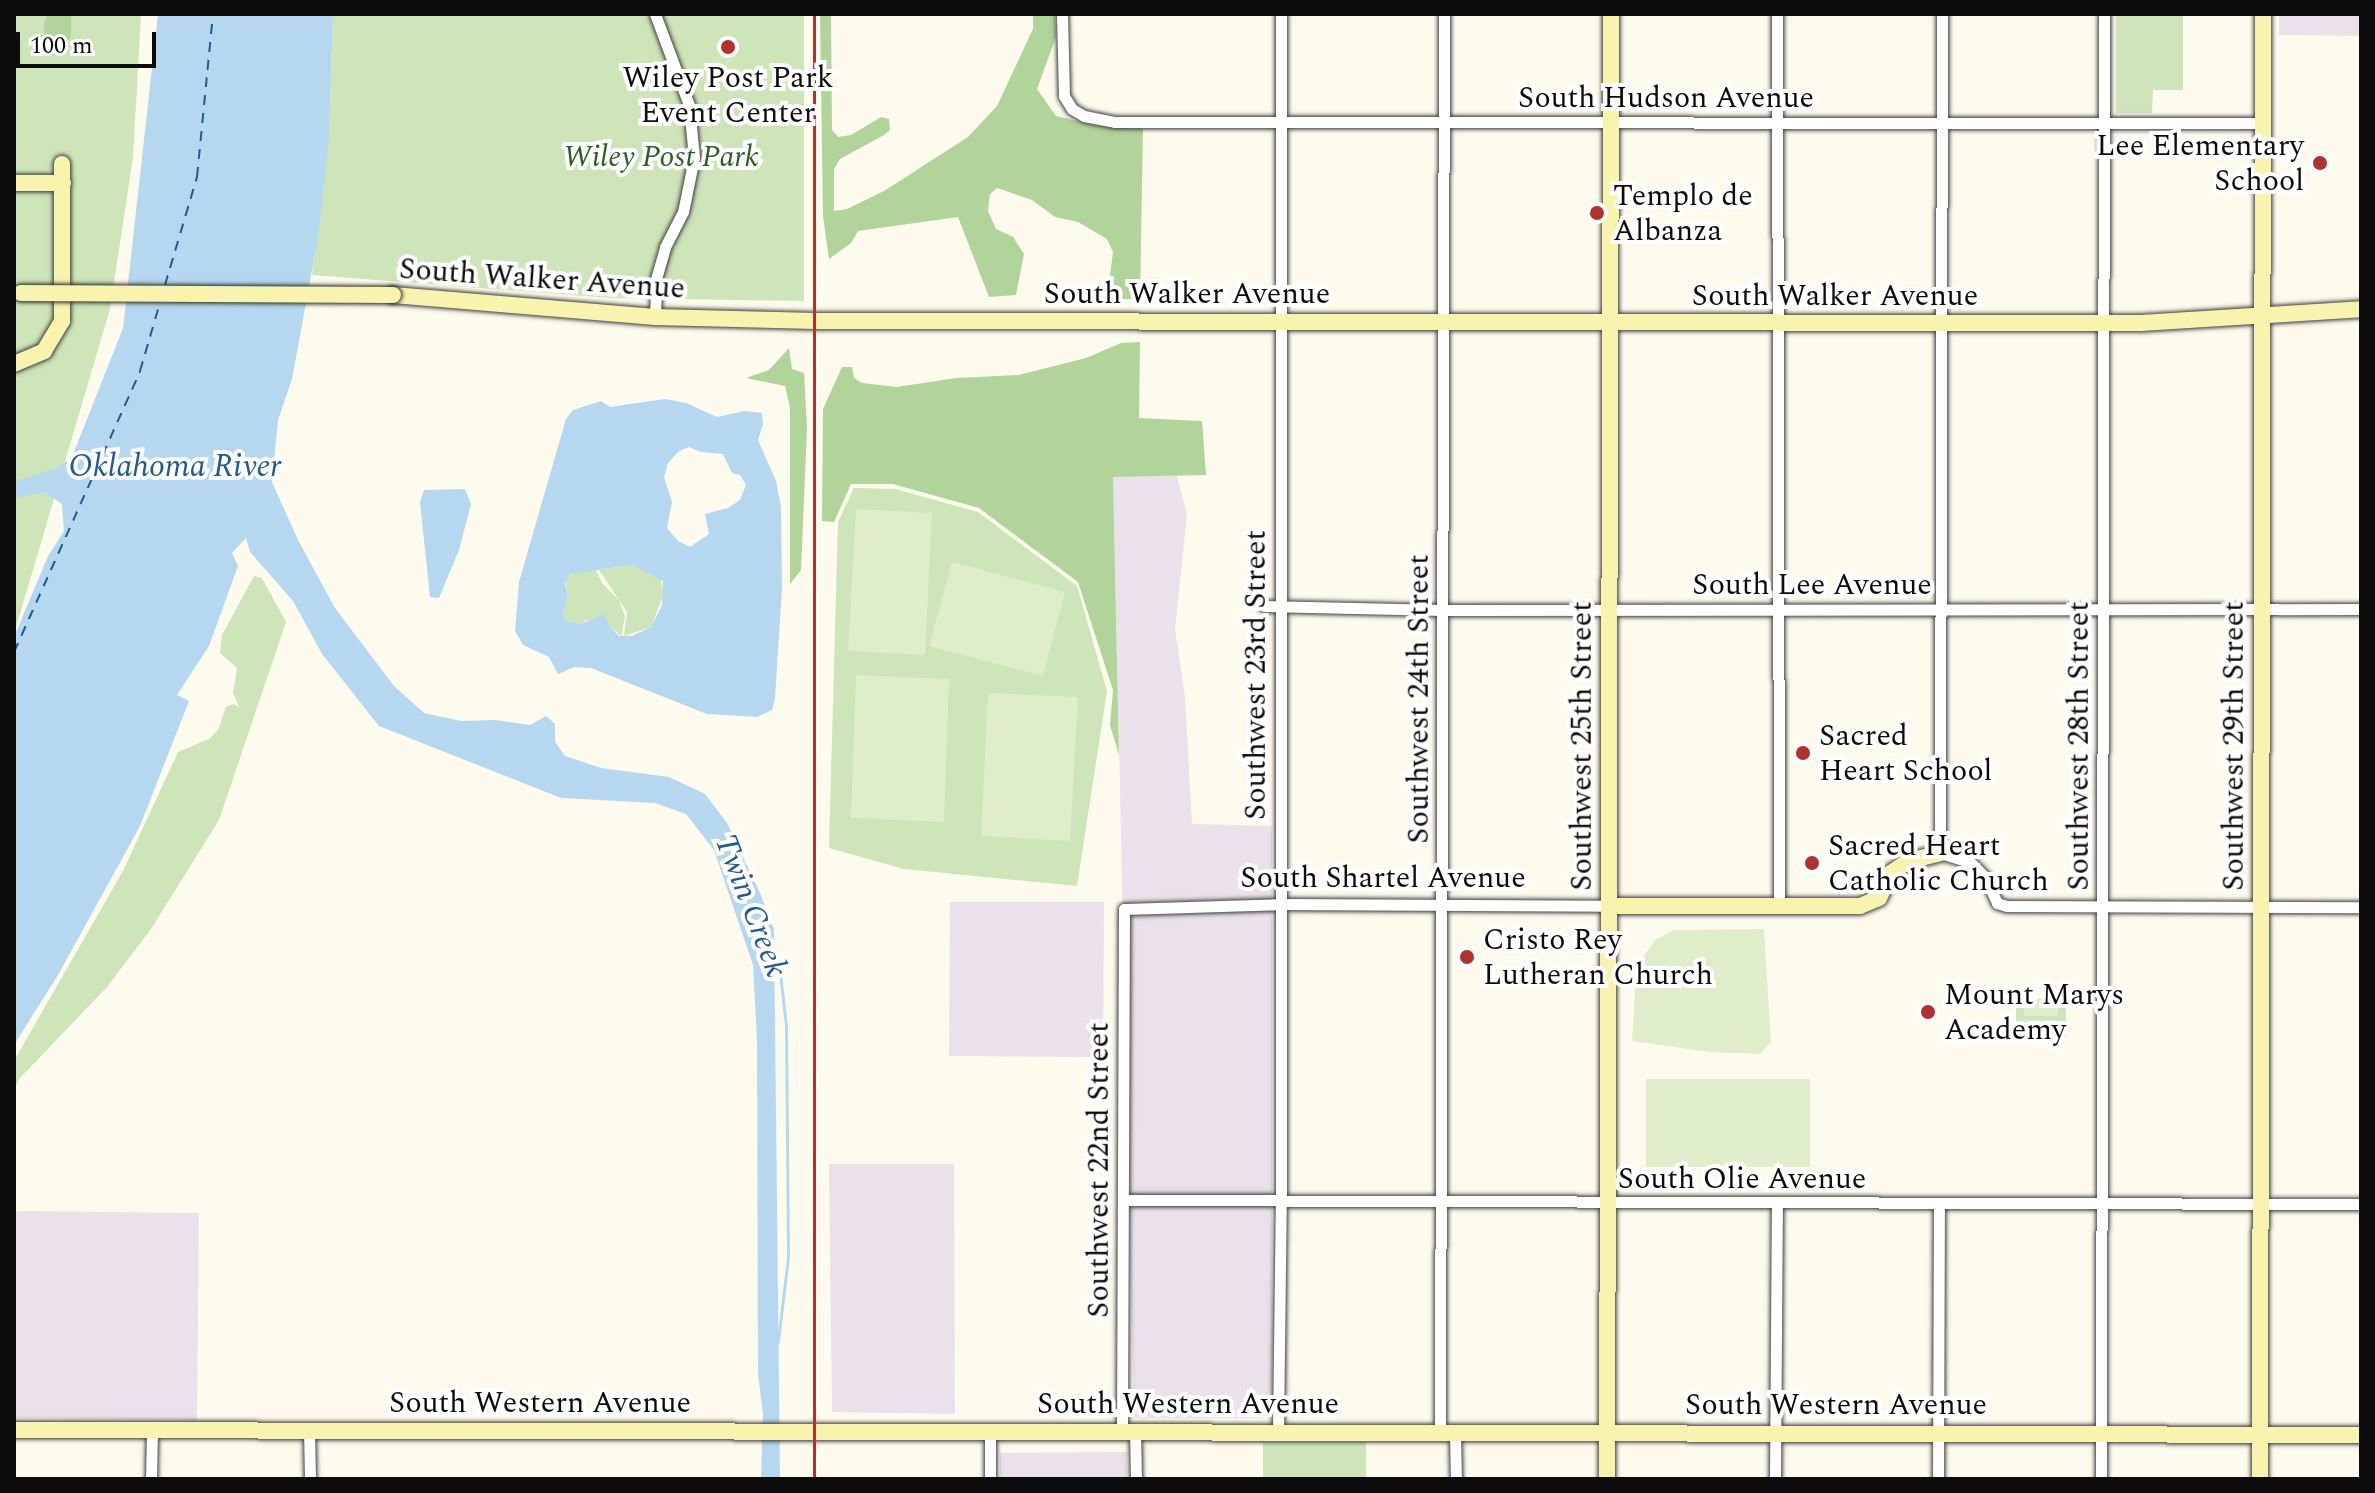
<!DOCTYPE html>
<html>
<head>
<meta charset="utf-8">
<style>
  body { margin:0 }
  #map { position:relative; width:2375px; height:1493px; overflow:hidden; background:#fdfbed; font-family:Spectral,serif }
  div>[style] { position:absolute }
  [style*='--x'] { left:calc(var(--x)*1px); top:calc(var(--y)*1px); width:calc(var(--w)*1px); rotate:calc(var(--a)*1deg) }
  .industrial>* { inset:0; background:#eae1ea }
  .green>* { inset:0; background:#cde5b9 }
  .forest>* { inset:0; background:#b1d49a }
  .pitch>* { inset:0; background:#dfedca }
  .water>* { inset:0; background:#b6d7f0 }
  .stream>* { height:3px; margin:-1.5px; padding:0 1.5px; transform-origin:1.5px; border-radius:1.5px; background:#b6d7f0 }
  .ferry>* { height:2px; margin-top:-1px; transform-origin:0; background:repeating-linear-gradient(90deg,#215a92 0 10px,transparent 0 18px) }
  .roads { filter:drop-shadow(0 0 2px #3f3f3f) drop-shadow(0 0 2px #3f3f3f) }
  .street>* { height:11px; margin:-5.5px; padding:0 5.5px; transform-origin:5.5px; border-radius:5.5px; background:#fff }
  .secondary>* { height:16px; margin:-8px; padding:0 8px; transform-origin:8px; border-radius:8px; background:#f8f4ad }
  .rail>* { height:3px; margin:-1.5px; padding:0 1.5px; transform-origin:1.5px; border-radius:1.5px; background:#b03130 }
  .bridges { filter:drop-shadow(0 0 2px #2e2e2e) drop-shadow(0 0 2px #2e2e2e) }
  .secondary-bridge>* { height:16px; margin:-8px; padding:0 8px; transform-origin:8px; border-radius:8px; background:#f8f4ad }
  .dots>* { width:22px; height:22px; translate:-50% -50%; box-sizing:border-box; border:4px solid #fff; border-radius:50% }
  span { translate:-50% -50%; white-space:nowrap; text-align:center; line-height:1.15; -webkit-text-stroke:8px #fff; paint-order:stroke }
  .poi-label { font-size:30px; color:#0c0c0c }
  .right { translate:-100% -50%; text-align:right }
  .left { translate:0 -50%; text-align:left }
  .street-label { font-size:30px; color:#0c0c0c }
  .park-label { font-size:30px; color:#2b5e22; font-style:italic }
  .water-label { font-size:32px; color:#215a92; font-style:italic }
  .frame { position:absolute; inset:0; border:16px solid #0c0c0c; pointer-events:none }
  .scale { position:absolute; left:16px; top:32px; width:140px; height:36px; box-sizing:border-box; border:4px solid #0c0c0c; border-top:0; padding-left:10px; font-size:24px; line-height:28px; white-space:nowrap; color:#0c0c0c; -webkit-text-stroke:6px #fff; paint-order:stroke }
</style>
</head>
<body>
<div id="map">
  <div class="industrial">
    <i style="clip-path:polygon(2279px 14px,2361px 14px,2361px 36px,2279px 35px)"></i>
    <i style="clip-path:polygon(1113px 476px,1177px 476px,1187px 514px,1175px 629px,1185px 697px,1192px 824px,1272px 826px,1272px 1411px,1262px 1418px,1134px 1418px)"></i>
    <i style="clip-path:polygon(950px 902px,1104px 902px,1103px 1057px,949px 1056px)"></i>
    <i style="clip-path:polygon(954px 1164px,955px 1414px,832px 1412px,829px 1164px)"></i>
    <i style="clip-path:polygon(15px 1211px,199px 1213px,197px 1420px,14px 1418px)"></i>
    <i style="clip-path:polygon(1127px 1452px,1127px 1479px,1000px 1479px,1000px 1453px)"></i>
  </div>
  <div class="green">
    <i style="clip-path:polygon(14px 14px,141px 14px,133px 157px,110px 309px,14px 634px)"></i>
    <i style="clip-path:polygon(333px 14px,804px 14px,804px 301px,612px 298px,312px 275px,329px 141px)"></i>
    <i style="clip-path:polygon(2116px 14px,2183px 14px,2183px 90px,2153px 90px,2152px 113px,2116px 113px)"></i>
    <i style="clip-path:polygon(854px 488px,895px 489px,978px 512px,1077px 586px,1107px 691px,1077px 886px,904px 869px,829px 848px,838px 522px)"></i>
    <i style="clip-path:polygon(632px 565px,660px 577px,664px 593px,651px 627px,624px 636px,627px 612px,599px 570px)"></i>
    <i style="clip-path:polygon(577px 570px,596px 570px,602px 583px,619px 600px,625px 617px,621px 636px,609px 626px,586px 620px,580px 624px,567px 621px,563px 617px,568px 595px,565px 578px)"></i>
    <i style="clip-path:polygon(254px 576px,262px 578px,286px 622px,219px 820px,151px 929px,107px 987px,20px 1078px,14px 1089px,15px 1059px,123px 871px,178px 752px,209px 739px,218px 730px,226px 707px,233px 704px,239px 707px,233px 693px,237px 668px,220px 653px,222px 635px)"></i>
    <i style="clip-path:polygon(2016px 999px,2066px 999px,2066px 1037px,2016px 1037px)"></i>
    <i style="clip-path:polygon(1263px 1442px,1366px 1442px,1366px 1479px,1263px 1479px)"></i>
  </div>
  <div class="forest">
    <i style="clip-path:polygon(48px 14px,71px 14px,71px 37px,56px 55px,48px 54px,45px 50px,44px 23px)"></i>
    <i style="clip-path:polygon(820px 14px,831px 14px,832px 130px,838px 137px,851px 135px,881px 117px,889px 119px,890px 130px,884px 135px,840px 159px,834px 169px,834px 211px,847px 209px,884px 191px,968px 137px,997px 106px,1033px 29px,1033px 14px,1055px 14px,1056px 37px,1037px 89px,1056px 116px,1099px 126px,1143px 129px,1140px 299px,1107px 299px,1113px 252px,1107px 239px,1078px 222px,1055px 217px,1032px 200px,997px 188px,990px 194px,988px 211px,996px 229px,1013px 237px,1024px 254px,1016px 295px,989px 297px,958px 217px,858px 231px,851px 243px,829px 259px,823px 216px)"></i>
    <i style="clip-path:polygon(1140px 342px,1139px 418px,1202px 421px,1206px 475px,1113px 477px,1119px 755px,1110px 725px,1113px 690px,1078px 582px,979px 508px,893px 484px,851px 484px,834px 522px,822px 521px,823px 409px,842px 367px,852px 367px,854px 378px,862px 383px,897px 387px,956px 378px,1019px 375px,1086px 358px,1121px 343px)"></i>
    <i style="clip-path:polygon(789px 348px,792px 369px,804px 373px,807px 428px,801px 570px,790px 584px,790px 408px,785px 386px,746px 378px,769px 370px)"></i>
  </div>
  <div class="pitch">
    <i style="clip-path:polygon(856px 509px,932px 513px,925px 655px,848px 651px)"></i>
    <i style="clip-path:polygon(952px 562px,1065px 592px,1043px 676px,929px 646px)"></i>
    <i style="clip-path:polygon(856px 675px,949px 679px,944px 822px,851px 818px)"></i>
    <i style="clip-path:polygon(988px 693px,1078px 697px,1070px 841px,981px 836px)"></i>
    <i style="clip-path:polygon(1764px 929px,1771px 1042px,1760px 1054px,1710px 1052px,1632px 1041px,1636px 975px,1641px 960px,1655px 940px,1674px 930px)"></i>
    <i style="clip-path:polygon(2024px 1001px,2058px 1001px,2058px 1016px,2024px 1016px)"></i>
    <i style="clip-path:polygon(2024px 1020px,2058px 1020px,2058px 1036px,2024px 1036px)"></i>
    <i style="clip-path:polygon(1646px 1079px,1810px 1079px,1810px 1167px,1646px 1167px)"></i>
  </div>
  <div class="water">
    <i style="clip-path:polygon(158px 14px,333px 14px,329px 141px,318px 238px,292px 379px,278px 420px,272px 482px,298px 540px,335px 608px,394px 686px,424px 713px,461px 721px,496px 720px,530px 725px,546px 716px,555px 724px,555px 742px,565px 756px,601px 768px,669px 777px,705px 794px,727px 823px,760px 893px,774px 929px,780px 1479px,761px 1479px,763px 1414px,758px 1374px,757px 1042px,753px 965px,714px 850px,686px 814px,655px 803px,561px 798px,379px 726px,322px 654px,293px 601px,250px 552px,246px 538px,232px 553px,238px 566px,209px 646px,177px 695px,189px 701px,140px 826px,58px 975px,14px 1045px,14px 637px,48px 556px,64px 531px,62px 504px,44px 492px,14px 498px,14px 482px,57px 468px,72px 457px,123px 328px)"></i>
    <i style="clip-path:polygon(evenodd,665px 399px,686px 403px,717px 417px,744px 411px,762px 413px,763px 424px,758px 440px,776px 481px,781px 507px,782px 588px,775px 698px,772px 710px,757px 717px,707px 714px,591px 668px,574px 667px,558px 674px,549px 657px,523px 645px,515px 631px,519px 582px,566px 419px,573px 410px,601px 401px,610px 407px,665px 399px,689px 447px,701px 452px,723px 454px,732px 473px,740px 475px,746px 485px,740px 500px,728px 508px,705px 514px,709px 534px,690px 547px,678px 541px,667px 528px,672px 502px,664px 477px,668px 463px,679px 451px,689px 447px,665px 399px,632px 565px,663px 581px,662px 605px,651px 627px,632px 636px,619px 636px,609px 626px,604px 614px,580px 624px,567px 621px,563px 616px,568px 595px,565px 583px,570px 574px,632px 565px)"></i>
    <i style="clip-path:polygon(465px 489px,471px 504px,459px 550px,439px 598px,430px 597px,420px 502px,424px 490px)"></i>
  </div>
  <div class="stream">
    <i style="--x:774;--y:955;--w:19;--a:72"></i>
    <i style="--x:780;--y:973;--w:53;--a:83.5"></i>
    <i style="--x:786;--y:1026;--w:231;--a:89.5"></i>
    <i style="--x:788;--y:1257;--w:85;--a:96.8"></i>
  </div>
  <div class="ferry">
    <i style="--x:165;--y:285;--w:113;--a:-73.5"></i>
    <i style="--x:197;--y:177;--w:164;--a:-84.4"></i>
    <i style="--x:14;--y:652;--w:308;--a:-65.8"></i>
    <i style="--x:140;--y:371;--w:75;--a:-73.7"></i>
  </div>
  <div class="roads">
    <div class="street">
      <i style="--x:1062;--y:14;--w:82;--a:88.6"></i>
      <i style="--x:1064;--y:96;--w:15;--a:58"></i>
      <i style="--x:1072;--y:109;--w:14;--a:30"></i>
      <i style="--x:1084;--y:116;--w:32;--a:11"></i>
      <i style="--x:1115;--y:122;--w:1149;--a:0.05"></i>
      <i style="--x:1777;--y:14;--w:893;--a:89.87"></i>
      <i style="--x:1942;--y:14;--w:839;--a:90.14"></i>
      <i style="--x:1940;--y:853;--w:31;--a:17"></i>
      <i style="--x:1970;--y:862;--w:21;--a:45"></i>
      <i style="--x:1985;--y:877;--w:29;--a:65"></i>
      <i style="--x:1997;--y:903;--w:10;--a:17"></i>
      <i style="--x:2007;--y:906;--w:354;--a:0.2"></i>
      <i style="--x:655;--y:317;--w:38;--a:-88"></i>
      <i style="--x:656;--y:279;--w:33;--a:-74"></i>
      <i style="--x:665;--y:247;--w:39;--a:-63"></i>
      <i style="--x:683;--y:212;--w:55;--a:-78.5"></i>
      <i style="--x:694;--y:158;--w:53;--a:-95.4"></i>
      <i style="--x:689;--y:105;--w:97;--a:-110.5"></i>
      <i style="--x:1264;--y:606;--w:179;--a:1.3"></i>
      <i style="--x:1443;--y:610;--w:918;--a:-0.06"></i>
      <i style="--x:1123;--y:1200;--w:1238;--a:0.19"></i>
      <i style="--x:309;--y:1430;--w:49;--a:88.8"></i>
      <i style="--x:990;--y:1431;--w:48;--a:90"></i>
      <i style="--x:1122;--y:1431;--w:522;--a:-89.78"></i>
      <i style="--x:1124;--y:909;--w:155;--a:-1.8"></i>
      <i style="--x:1279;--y:904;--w:330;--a:0.3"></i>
      <i style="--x:1135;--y:1431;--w:48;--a:88.8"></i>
      <i style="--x:1278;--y:1432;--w:231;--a:-89.3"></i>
      <i style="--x:1281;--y:1201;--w:1187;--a:-90"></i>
      <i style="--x:1440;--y:1433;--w:1419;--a:-89.84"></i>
      <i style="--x:1455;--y:1433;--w:46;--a:88.8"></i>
      <i style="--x:151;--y:1479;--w:49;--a:-88.8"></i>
      <i style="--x:1775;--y:1479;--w:276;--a:-89.6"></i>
      <i style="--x:1938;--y:1479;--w:276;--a:-89.8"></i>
      <i style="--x:2101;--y:1479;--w:1465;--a:-89.88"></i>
    </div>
    <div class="secondary">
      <i style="--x:14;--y:183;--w:49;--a:0"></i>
      <i style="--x:393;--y:295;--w:263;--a:4.8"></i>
      <i style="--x:655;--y:317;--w:161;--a:1.4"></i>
      <i style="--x:816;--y:321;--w:1325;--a:0.09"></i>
      <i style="--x:2141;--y:323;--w:220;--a:-3.6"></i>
      <i style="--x:14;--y:364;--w:33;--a:-23"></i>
      <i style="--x:44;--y:351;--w:35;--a:-59"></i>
      <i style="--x:62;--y:321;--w:157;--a:-90"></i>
      <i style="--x:1609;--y:906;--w:251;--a:0"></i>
      <i style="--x:1860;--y:906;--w:21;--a:-23"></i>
      <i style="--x:1879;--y:898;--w:28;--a:-64"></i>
      <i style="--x:1891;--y:873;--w:22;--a:-34"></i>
      <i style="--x:1909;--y:861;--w:32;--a:-14"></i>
      <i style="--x:14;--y:1430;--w:2347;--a:0.12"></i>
      <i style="--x:1607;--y:1479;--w:1465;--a:-89.84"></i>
      <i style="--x:2260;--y:1479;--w:1465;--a:-89.88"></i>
    </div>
  </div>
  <div class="rail">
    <i style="--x:814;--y:14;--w:1465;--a:90"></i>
  </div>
  <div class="bridges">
    <div class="secondary-bridge">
      <i style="--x:21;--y:293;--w:372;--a:0.3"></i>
    </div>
  </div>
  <div class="dots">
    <i style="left:728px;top:47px;background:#b03130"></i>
    <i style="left:2320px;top:163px;background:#b03130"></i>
    <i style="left:1597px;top:213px;background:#b03130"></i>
    <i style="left:1803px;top:753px;background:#b03130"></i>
    <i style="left:1812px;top:863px;background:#b03130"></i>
    <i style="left:1467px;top:957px;background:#b03130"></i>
    <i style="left:1928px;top:1012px;background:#b03130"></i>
  </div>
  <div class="poi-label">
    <span style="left:728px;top:95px">Wiley Post Park<br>Event Center</span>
    <span class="right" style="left:2304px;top:163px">Lee Elementary<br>School</span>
    <span class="left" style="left:1613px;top:213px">Templo de<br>Albanza</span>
    <span class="left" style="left:1819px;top:753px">Sacred<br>Heart School</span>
    <span class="left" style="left:1828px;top:863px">Sacred Heart<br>Catholic Church</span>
    <span class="left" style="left:1483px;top:957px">Cristo Rey<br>Lutheran Church</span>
    <span class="left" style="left:1944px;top:1012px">Mount Marys<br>Academy</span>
  </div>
  <div class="street-label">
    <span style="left:1666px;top:98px">South Hudson Avenue</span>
    <span style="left:542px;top:279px;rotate:4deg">South Walker Avenue</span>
    <span style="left:1187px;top:294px">South Walker Avenue</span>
    <span style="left:1835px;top:296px">South Walker Avenue</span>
    <span style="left:1812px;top:585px">South Lee Avenue</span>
    <span style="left:1256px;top:675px;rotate:-90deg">Southwest 23rd Street</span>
    <span style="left:1419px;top:699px;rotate:-90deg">Southwest 24th Street</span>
    <span style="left:1582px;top:746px;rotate:-90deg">Southwest 25th Street</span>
    <span style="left:2079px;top:746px;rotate:-90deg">Southwest 28th Street</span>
    <span style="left:2234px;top:746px;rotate:-90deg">Southwest 29th Street</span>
    <span style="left:1383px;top:878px">South Shartel Avenue</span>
    <span style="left:1099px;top:1170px;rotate:-90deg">Southwest 22nd Street</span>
    <span style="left:1742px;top:1179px">South Olie Avenue</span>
    <span style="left:540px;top:1403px">South Western Avenue</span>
    <span style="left:1188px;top:1404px">South Western Avenue</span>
    <span style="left:1836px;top:1405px">South Western Avenue</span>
  </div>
  <div class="park-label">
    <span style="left:661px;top:157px">Wiley Post Park</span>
  </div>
  <div class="water-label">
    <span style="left:175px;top:467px">Oklahoma River</span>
    <span style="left:750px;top:906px;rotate:69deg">Twin Creek</span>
  </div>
  <div class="frame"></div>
  <div class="scale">100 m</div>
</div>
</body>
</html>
